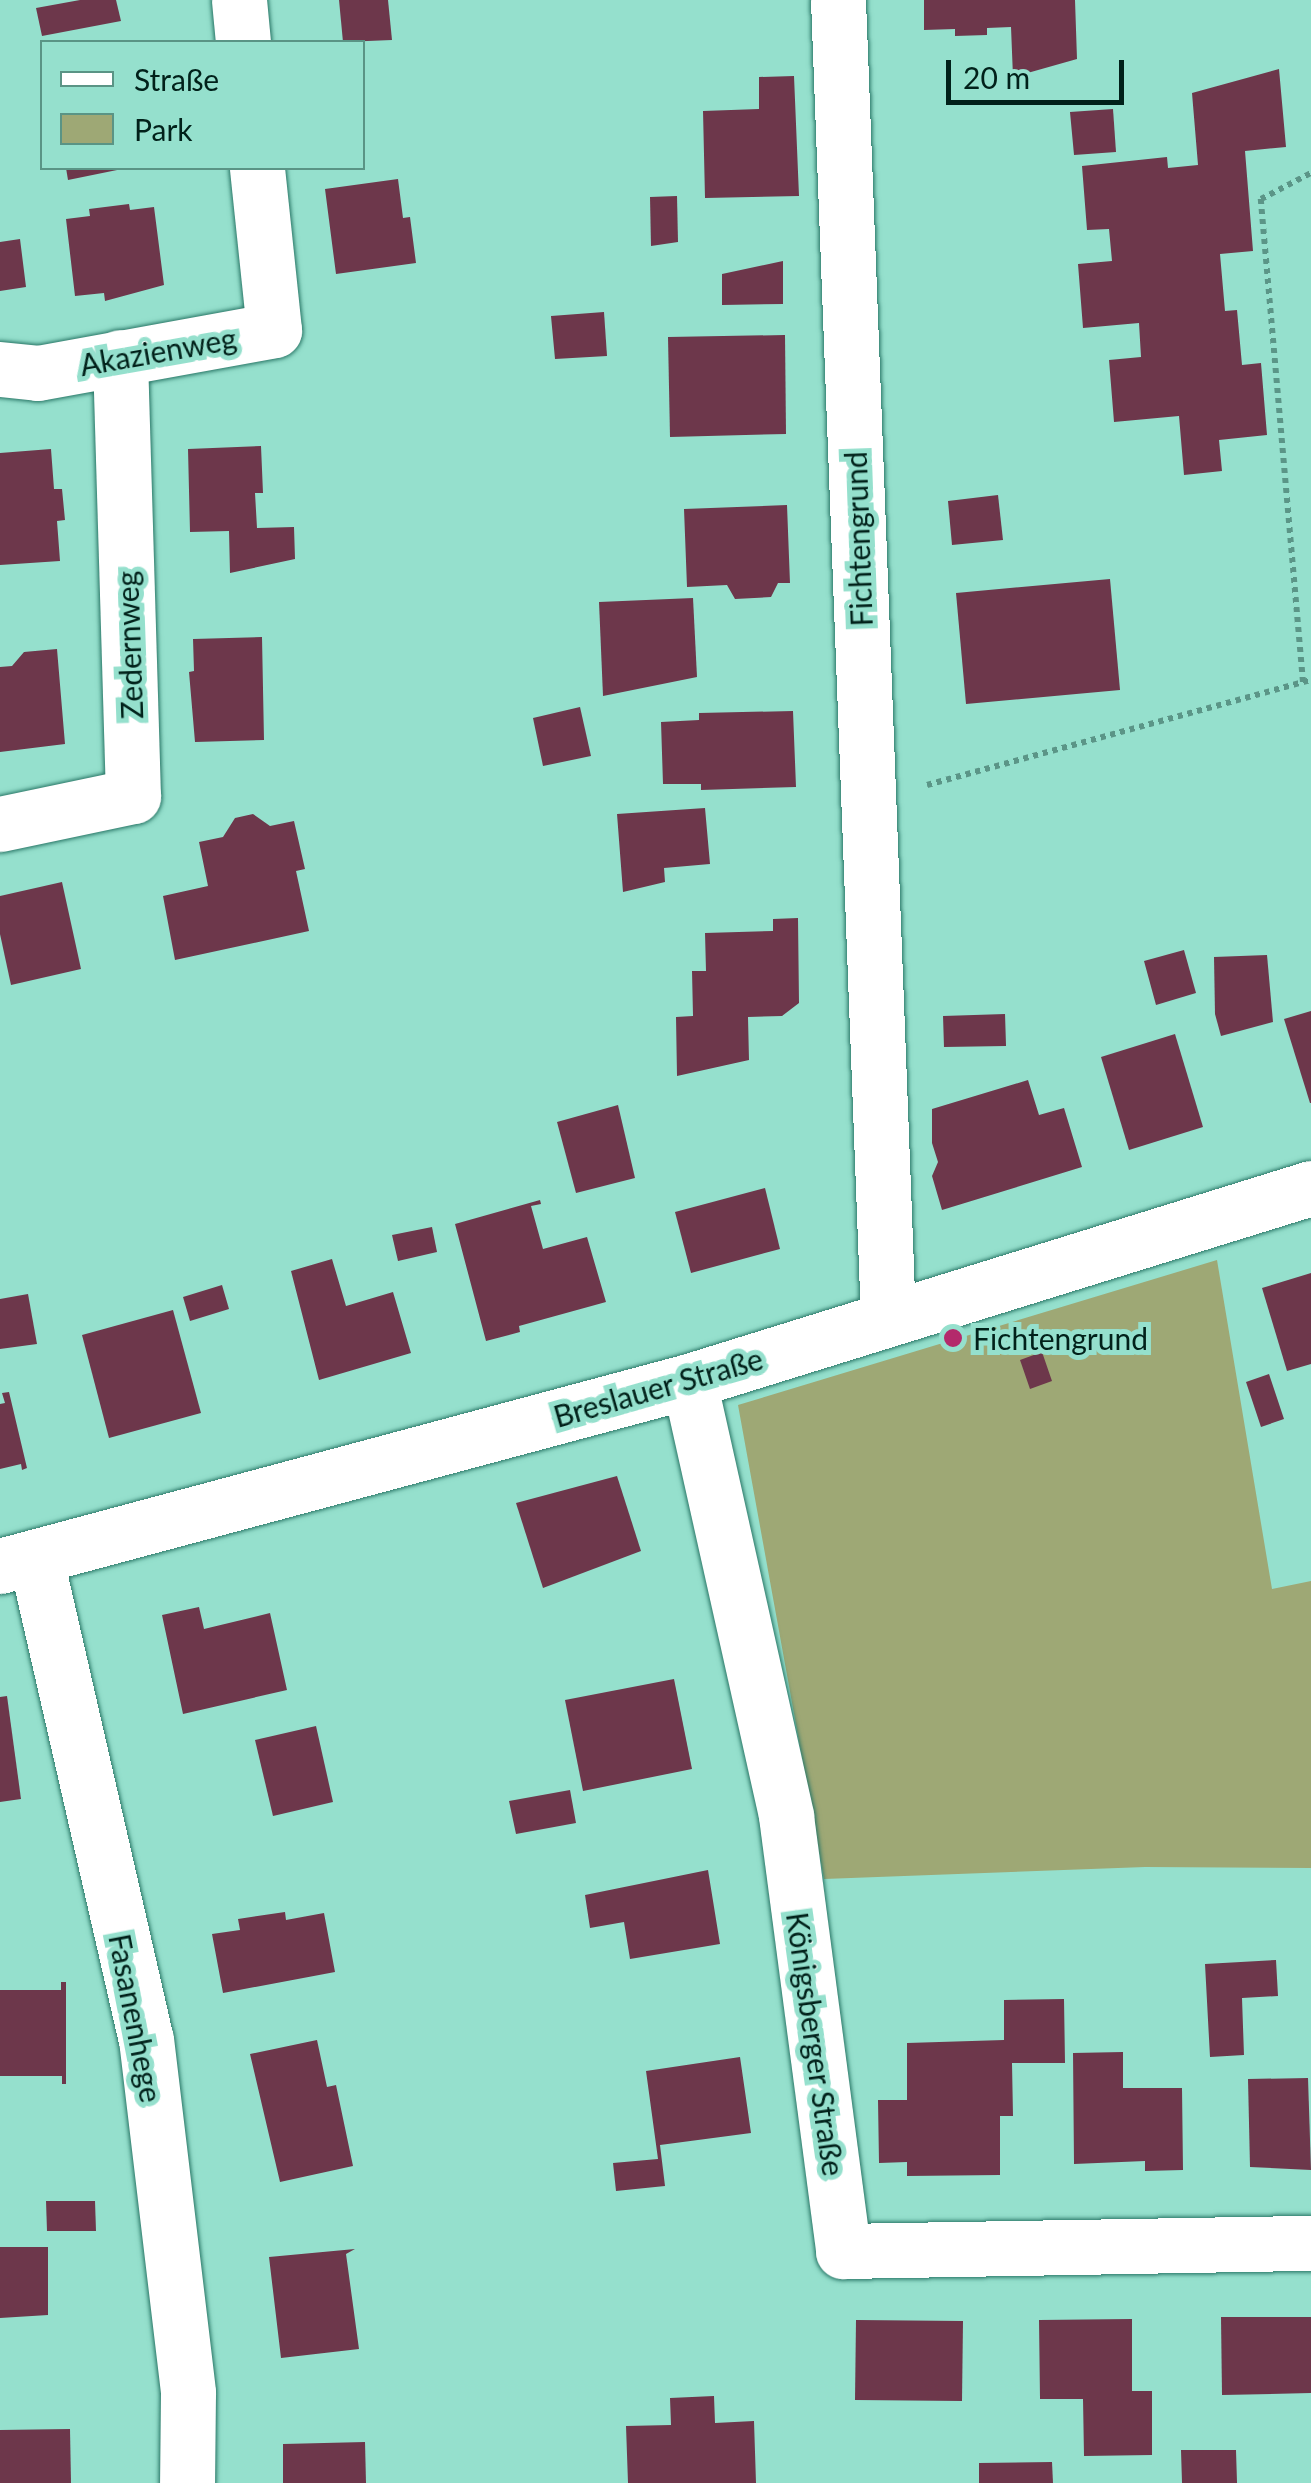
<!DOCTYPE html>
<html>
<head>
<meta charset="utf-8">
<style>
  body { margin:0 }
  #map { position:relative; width:1311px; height:2483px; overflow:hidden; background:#95e0cd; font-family:Lato,sans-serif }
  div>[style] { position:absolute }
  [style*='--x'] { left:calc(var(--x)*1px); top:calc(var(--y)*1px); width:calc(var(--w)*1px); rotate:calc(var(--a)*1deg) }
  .green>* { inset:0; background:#9ea875 }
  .building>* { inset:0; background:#6d374b }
  .path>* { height:6px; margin-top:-3px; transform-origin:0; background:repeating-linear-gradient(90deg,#5b9587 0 5px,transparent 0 10px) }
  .roads { filter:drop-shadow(0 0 2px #2a7767) drop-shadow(0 0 2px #2a7767) }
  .street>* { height:55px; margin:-27.5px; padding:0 27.5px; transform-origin:27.5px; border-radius:27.5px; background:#fff }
  .dots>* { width:28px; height:28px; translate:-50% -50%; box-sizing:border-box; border:5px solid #95e0cd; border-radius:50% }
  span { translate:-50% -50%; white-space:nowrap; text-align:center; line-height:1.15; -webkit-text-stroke:10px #95e0cd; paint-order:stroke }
  .street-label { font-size:30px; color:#01211a }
  .poi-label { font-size:30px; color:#01211a }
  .left { translate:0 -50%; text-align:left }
  .legend { position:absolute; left:40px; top:40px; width:325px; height:130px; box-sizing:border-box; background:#95e0cd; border:2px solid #5a9485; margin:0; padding:12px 18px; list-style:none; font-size:30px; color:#01211a }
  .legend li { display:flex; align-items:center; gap:20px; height:50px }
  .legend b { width:50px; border:2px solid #5a9485 }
  .scale { position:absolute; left:946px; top:60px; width:178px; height:45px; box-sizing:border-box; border:5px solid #01211a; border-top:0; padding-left:12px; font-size:30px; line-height:35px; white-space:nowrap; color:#01211a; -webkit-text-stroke:8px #95e0cd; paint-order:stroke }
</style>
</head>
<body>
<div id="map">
  <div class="green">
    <i style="clip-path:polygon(1217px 1260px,1272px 1589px,1311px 1581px,1311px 1868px,1145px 1867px,824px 1879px,738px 1405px)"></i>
  </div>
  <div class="building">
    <i style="clip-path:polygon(80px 0,116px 0,121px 21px,42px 36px,36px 8px)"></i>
    <i style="clip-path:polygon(339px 0,388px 0,392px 40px,343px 42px)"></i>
    <i style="clip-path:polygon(924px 0,1075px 0,1077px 59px,1013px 77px,1011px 27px,987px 28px,987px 35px,955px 36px,955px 29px,924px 30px)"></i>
    <i style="clip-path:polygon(1279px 69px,1286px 147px,1245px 151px,1253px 251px,1220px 254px,1225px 311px,1237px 310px,1242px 365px,1261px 363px,1267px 435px,1219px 440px,1222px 471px,1184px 475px,1179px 416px,1114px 422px,1109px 360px,1141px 357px,1139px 323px,1083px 328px,1078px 264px,1112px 261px,1109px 229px,1087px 230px,1082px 166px,1167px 157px,1168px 168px,1198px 165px,1192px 93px)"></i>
    <i style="clip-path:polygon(794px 76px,799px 196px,705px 198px,703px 111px,759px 109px,759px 77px)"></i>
    <i style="clip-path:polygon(1113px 109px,1116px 152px,1074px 155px,1070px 112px)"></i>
    <i style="clip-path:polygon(66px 168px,122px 168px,122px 169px,68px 180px)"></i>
    <i style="clip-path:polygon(398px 179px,403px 218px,410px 217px,416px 263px,336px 274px,325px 189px)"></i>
    <i style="clip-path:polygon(677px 196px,678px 242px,651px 246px,650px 197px)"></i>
    <i style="clip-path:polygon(129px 204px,130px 210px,154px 207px,164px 285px,105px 301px,104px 293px,75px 296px,66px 219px,90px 216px,89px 209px)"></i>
    <i style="clip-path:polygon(20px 239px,26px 287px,0 291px,0 242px)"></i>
    <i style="clip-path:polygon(783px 261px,783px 304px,722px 305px,722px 274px)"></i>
    <i style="clip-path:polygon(604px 312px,607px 356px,555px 359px,551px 316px)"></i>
    <i style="clip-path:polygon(785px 335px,786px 434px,670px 437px,668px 337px)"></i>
    <i style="clip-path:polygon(261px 446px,263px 493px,255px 493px,257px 528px,294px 527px,295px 559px,230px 573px,229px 531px,190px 532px,188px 449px)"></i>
    <i style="clip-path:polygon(51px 449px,54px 489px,62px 489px,65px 520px,57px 521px,60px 561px,0 565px,0 453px)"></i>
    <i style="clip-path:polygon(998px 495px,1003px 540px,952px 545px,948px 501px)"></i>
    <i style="clip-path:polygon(787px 505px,790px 583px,778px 583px,771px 597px,735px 599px,727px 585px,687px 587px,684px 509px)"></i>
    <i style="clip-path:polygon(1110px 579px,1120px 690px,966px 704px,956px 593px)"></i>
    <i style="clip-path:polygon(693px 598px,697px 677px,603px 696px,599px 602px)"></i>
    <i style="clip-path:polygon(262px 637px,264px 740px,195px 742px,189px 672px,194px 671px,193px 639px)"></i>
    <i style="clip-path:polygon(57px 649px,65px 744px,0 752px,0 667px,12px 666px,24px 652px)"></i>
    <i style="clip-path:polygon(580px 707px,591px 756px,543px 766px,533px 718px)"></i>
    <i style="clip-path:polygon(793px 711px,796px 787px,701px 790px,701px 784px,663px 784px,661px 722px,699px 720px,699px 713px)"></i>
    <i style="clip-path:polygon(705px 808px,710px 864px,664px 868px,665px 882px,623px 892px,617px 814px)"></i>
    <i style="clip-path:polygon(253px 814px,270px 826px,294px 821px,305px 869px,296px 871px,309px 931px,175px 960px,163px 896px,208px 886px,199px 842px,223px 837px,235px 818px)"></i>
    <i style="clip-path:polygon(62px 882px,81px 969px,11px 985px,0 934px,0 896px)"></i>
    <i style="clip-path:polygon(798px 918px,799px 1003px,782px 1016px,748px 1017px,749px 1060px,677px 1076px,676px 1017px,693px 1016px,692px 971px,706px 971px,705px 933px,773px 931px,773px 919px)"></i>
    <i style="clip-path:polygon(1184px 950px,1196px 993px,1156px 1005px,1144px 961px)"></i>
    <i style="clip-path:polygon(1267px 955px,1273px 1022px,1221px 1036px,1215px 1014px,1214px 957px)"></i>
    <i style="clip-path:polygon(1311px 1011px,1311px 1103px,1310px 1103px,1284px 1019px)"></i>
    <i style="clip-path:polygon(1005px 1014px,1006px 1046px,944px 1047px,943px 1016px)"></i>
    <i style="clip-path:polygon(1175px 1034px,1203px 1127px,1129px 1150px,1101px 1057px)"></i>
    <i style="clip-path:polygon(1028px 1080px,1039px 1115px,1064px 1108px,1082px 1167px,942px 1210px,932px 1176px,938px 1162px,932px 1143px,932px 1109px)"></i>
    <i style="clip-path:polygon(618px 1105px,635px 1178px,576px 1193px,557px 1122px)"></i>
    <i style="clip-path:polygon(765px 1188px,780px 1249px,691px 1273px,675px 1212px)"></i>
    <i style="clip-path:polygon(540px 1200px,541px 1204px,531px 1206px,543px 1249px,587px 1237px,606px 1302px,519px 1326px,520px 1332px,486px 1341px,455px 1224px)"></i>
    <i style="clip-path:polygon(432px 1227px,437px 1252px,398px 1261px,392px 1235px)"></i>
    <i style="clip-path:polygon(332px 1259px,346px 1306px,393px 1292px,411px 1353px,319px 1380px,291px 1271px)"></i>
    <i style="clip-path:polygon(1311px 1273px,1311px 1364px,1287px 1371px,1262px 1288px)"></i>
    <i style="clip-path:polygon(222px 1285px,229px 1309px,190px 1321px,183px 1297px)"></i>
    <i style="clip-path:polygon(28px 1294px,37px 1344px,0 1349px,0 1299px)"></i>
    <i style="clip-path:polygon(173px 1310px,201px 1413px,109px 1438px,82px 1335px)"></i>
    <i style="clip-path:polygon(1042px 1352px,1052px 1381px,1030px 1389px,1020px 1360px)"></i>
    <i style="clip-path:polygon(1269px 1374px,1284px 1419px,1261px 1427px,1246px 1382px)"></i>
    <i style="clip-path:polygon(9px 1392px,27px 1468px,22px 1470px,21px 1464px,0 1469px,0 1404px,5px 1403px,2px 1393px)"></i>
    <i style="clip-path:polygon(617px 1476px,641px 1551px,543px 1588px,516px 1503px)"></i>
    <i style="clip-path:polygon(199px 1607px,204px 1629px,270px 1613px,287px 1690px,183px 1714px,162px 1615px)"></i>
    <i style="clip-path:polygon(674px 1679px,692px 1769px,583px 1791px,565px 1700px)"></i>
    <i style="clip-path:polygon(7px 1696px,21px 1799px,0 1802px,0 1697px)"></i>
    <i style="clip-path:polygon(316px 1726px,333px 1802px,273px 1816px,255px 1740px)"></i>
    <i style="clip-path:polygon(570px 1790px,576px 1823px,516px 1834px,509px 1801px)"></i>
    <i style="clip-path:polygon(708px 1870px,720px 1944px,630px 1959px,624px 1922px,590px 1928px,585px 1895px)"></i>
    <i style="clip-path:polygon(285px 1912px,286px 1920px,324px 1913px,335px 1972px,223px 1993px,212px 1934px,240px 1930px,238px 1919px)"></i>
    <i style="clip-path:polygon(1276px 1960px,1278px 1996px,1242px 1998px,1244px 2055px,1210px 2057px,1205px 1964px)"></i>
    <i style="clip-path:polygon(61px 1982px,66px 1982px,66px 2084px,62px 2084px,62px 2076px,0 2076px,0 1990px,61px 1990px)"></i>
    <i style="clip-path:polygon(1064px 1999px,1065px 2063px,1012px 2063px,1013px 2116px,1000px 2116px,1000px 2175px,907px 2176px,907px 2162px,879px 2163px,878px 2100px,907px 2100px,907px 2043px,1004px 2040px,1004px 2000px)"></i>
    <i style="clip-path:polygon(317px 2040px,327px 2087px,336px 2085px,353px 2166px,280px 2182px,250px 2054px)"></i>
    <i style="clip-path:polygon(1123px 2052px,1123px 2088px,1182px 2088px,1183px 2170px,1145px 2171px,1145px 2161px,1074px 2164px,1073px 2053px)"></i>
    <i style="clip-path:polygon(740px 2057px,751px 2133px,660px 2145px,665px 2186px,616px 2191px,613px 2163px,658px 2159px,646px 2071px)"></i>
    <i style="clip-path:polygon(1308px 2078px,1311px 2170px,1250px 2167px,1248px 2079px)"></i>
    <i style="clip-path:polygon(46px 2201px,95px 2201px,96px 2231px,47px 2231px)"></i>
    <i style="clip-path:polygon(0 2247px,48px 2247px,48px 2315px,0 2318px)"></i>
    <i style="clip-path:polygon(355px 2249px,346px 2254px,359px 2349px,281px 2358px,269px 2257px)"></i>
    <i style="clip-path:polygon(1221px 2317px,1311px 2317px,1311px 2393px,1222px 2395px)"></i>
    <i style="clip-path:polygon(1132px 2319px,1132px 2391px,1152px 2391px,1152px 2455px,1084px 2456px,1083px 2399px,1040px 2399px,1039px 2320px)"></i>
    <i style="clip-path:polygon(856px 2320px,963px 2321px,962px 2401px,855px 2400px)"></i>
    <i style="clip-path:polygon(714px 2396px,715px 2423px,754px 2421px,756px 2483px,628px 2483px,626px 2426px,671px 2425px,670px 2398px)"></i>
    <i style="clip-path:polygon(70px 2429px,71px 2483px,0 2483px,0 2430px)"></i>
    <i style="clip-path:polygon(365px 2442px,366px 2483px,283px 2483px,283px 2444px)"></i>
    <i style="clip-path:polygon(1181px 2450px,1236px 2450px,1237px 2483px,1182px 2483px)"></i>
    <i style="clip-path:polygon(1052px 2462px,1053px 2483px,979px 2483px,979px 2463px)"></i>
  </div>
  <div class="path">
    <i style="--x:1303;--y:682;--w:485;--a:-95"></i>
    <i style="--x:1261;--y:199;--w:56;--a:-27.5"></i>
    <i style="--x:927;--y:785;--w:398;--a:-15.3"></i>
  </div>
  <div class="roads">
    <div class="street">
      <i style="--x:239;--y:0;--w:42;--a:84.6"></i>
      <i style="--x:838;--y:0;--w:1319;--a:87.83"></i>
      <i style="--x:0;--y:369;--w:38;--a:6"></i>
      <i style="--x:38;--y:373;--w:240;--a:-10.3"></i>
      <i style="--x:274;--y:330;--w:163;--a:-96"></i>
      <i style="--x:0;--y:824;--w:136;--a:-11.9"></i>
      <i style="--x:133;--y:796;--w:439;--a:-91.7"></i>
      <i style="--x:689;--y:1381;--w:446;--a:77.4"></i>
      <i style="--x:786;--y:1816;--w:439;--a:82.5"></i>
      <i style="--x:843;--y:2251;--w:468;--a:-1"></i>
      <i style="--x:36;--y:1560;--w:491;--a:77.1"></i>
      <i style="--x:146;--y:2039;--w:356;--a:83.2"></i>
      <i style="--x:188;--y:2393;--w:90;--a:90.6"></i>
      <i style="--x:0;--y:1566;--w:713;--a:-15.03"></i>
      <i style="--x:689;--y:1381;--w:651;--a:-17.24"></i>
    </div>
  </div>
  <div class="dots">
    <i style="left:953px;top:1338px;background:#b32a6b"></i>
  </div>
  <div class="street-label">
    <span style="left:158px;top:351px;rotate:-10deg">Akazienweg</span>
    <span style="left:858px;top:539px;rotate:-92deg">Fichtengrund</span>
    <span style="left:129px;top:645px;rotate:-92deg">Zedernweg</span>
    <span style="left:658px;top:1387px;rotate:-16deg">Breslauer Straße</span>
    <span style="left:136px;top:2018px;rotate:79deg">Fasanenhege</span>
    <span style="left:816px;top:2044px;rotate:82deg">Königsberger Straße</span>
  </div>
  <div class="poi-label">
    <span class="left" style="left:973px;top:1338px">Fichtengrund</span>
  </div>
  <ul class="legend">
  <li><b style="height:12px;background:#fff"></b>Straße</li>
  <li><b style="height:28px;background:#9ea875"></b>Park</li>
  </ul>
  <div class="scale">20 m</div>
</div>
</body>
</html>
